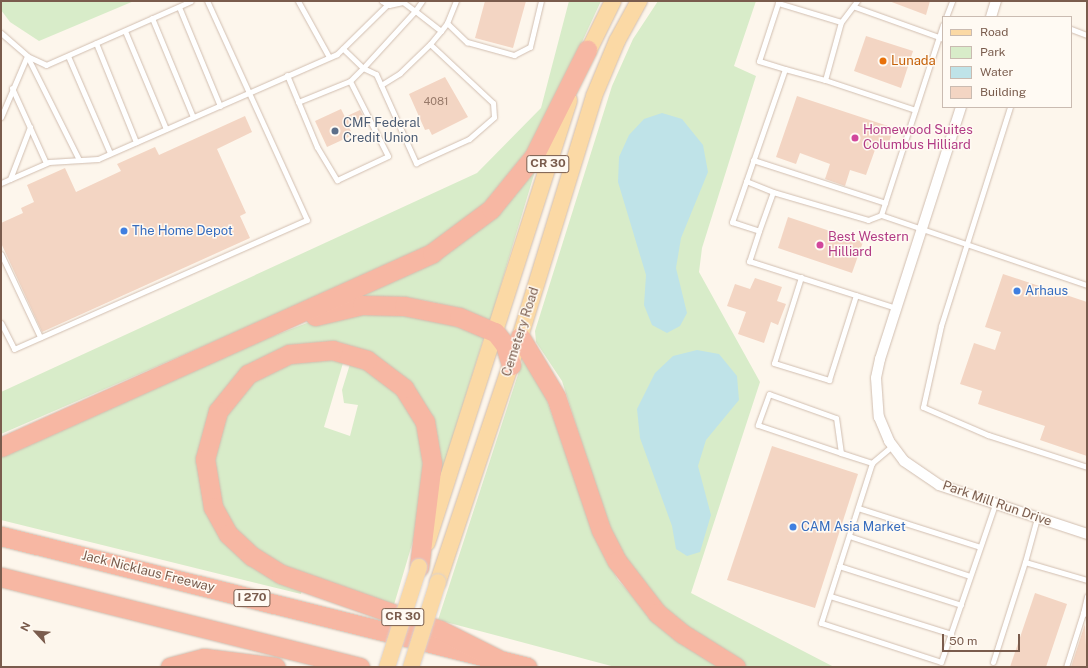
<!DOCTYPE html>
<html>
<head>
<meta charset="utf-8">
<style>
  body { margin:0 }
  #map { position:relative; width:1088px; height:668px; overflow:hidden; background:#fdf6ec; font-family:"Public Sans",sans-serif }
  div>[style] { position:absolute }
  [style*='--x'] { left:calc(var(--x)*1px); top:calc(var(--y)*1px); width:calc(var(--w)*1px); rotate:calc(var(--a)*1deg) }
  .green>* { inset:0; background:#d8ecc9 }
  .water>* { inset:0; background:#bfe3e8 }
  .building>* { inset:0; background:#f3d5c3 }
  .roads { filter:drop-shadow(0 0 1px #d1beb0) drop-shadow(0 0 1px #d1beb0) }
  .lane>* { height:5px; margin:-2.5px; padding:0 2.5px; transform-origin:2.5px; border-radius:2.5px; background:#fff }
  .street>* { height:10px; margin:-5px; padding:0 5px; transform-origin:5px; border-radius:5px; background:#fff }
  .primary>* { height:16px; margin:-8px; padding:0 8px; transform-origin:8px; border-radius:8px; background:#fbd9a5 }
  .highway>* { height:19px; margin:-9.5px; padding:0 9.5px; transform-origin:9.5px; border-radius:9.5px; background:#f7b7a3 }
  .bridges { filter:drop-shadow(0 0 1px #dad1cd) drop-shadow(0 0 1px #dad1cd) }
  .primary-bridge>* { height:16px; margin:-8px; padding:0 8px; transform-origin:8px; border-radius:8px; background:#fbd9a5 }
  .dots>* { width:11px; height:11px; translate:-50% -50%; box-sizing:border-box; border:2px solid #fffaf3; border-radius:50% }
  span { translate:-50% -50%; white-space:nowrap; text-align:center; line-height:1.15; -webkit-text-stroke:3px #fffaf3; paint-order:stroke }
  .number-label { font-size:11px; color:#987a6a }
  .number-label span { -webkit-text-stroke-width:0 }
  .shield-label span { padding:1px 3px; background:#fffaf3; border:1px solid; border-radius:3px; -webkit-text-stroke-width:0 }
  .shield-label { font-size:12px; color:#7a5c4d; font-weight:700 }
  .food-label { font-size:13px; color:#c56008 }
  .left { translate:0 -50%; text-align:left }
  .service-label { font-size:13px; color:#4e5e75 }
  .hotel-label { font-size:13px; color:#b23c85 }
  .shop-label { font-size:13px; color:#366cbe }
  .street-label { font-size:13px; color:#7a5c4d }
  .frame { position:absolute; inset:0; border:2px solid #7a5c4d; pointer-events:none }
  .legend { position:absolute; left:942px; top:16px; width:130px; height:92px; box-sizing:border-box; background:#fffaf3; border:1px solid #cabbb1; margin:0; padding:5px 7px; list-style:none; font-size:12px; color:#7a5c4d }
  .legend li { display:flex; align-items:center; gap:8px; height:20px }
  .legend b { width:20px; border:1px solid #cabbb1 }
  .north { position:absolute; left:16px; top:612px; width:40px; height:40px; -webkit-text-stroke:3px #fffaf3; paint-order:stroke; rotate:296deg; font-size:11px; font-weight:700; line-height:16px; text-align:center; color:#7a5c4d }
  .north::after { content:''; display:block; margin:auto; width:14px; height:18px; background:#7a5c4d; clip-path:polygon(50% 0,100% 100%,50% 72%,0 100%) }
  .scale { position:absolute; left:942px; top:634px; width:78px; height:18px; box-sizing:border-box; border:2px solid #7a5c4d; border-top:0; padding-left:5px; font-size:12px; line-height:14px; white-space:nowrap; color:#7a5c4d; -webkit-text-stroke:3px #fffaf3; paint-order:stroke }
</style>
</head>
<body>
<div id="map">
  <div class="green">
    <i style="clip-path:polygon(1px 1px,134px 1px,39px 41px,10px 22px,1px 10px)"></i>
    <i style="clip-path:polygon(569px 1px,601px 1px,538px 137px,478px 211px,442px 238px,400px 261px,1px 434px,1px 392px,477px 173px,541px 108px)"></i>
    <i style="clip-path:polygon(658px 1px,756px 1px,734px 66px,756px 76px,702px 248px,699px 272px,760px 382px,691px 593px,834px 667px,748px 667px,717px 651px,651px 597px,625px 561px,609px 529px,562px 381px,536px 342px,535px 331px,612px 86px,633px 39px)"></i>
    <i style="clip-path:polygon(536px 168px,490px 321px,458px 308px,422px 300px,377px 298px,332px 304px,438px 253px)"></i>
    <i style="clip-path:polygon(362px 310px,430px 315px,484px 337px,440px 477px,436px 477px,414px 391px,324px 344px,218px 398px,205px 502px,302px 589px,301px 594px,1px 520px,1px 451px,255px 343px,325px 316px)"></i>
    <i style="clip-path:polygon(337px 359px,343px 363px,324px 427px,350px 436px,358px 405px,344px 403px,342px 390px,350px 364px,359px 364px,402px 397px,415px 419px,423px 450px,423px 481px,413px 541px,393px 608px,275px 562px,234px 531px,220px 508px,212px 478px,214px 444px,228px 408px,241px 390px,283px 362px)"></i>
    <i style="clip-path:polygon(523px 359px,539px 378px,599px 546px,618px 580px,663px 630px,720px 667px,615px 667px,438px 620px)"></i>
  </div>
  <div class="water">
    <i style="clip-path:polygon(662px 113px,682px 119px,703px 145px,708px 172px,681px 238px,676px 268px,687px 313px,680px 326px,667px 333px,652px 325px,644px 305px,646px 275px,618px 182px,619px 157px,629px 135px,644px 119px)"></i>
    <i style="clip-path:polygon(697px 350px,719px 354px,737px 376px,739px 400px,706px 440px,698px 466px,711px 515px,700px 552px,687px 556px,676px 549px,672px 526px,640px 438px,637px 409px,655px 373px,673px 356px)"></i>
  </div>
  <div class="building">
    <i style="clip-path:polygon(485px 1px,526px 1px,513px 48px,475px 38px)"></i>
    <i style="clip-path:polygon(889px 1px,930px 1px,926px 15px)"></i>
    <i style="clip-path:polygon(866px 36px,913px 51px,901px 88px,854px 71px)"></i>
    <i style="clip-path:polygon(445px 77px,468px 117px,432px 135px,429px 129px,425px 130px,409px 94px)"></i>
    <i style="clip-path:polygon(797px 96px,894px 128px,886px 150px,876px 147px,866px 175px,850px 170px,845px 186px,825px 179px,830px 164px,800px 153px,796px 164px,776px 157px)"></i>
    <i style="clip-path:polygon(341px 109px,345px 117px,360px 110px,365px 119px,348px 126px,353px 135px,327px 147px,315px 121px)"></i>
    <i style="clip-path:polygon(245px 116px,252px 132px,217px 149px,246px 213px,240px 216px,250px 238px,42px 332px,1px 243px,1px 223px,23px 213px,21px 208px,34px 202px,27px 185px,65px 168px,76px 192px,121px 171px,117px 164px,155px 147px,159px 155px)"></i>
    <i style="clip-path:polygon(788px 217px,863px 242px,852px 273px,778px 248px)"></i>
    <i style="clip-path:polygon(1003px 274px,1087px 302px,1087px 456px,1040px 440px,1045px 426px,978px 404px,982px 391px,960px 384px,974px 343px,995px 350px,1001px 332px,985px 327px)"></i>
    <i style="clip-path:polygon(755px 278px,782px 287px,777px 301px,786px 304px,778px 325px,771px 322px,764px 343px,738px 334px,746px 312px,727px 306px,735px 284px,750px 289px)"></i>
    <i style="clip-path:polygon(772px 446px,858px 474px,815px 608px,727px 580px)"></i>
    <i style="clip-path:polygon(1035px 593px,1067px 604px,1046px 667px,1010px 667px)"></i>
    <i style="clip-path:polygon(1085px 624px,1087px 667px,1071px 667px)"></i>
  </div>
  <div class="roads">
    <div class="lane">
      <i style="--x:298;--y:1;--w:64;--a:61"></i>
      <i style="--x:382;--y:1;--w:8;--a:30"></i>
      <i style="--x:389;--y:5;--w:14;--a:-12"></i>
      <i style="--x:403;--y:2;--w:15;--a:37"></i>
      <i style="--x:415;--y:11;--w:12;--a:-55"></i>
      <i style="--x:857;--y:1;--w:26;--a:127"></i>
      <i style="--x:841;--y:22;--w:66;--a:-163.2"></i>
      <i style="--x:778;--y:3;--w:61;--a:108.1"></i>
      <i style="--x:759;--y:61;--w:27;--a:17"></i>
      <i style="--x:785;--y:69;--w:162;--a:109.1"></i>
      <i style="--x:732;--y:222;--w:28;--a:18"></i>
      <i style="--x:759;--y:231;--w:41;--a:-70.3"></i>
      <i style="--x:773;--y:192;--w:99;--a:16.4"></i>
      <i style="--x:868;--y:220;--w:14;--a:-21"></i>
      <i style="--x:881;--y:215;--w:218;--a:18.8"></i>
      <i style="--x:179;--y:7;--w:107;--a:67.5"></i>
      <i style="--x:855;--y:7;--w:89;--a:19.7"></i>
      <i style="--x:939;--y:37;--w:13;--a:-72"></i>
      <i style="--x:946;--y:17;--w:17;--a:-69"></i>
      <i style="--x:152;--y:18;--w:107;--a:67.5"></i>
      <i style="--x:841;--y:22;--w:60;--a:105.4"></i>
      <i style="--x:825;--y:80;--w:95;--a:18.4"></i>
      <i style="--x:447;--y:23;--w:24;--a:-68"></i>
      <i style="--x:1071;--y:29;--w:17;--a:21"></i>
      <i style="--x:125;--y:31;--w:106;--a:67.3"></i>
      <i style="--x:441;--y:31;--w:33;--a:-142"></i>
      <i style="--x:415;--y:11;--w:77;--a:132.4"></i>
      <i style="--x:363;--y:68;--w:14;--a:25"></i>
      <i style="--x:376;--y:74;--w:98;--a:65.8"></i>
      <i style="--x:416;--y:163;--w:58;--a:-24.4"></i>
      <i style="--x:469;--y:139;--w:33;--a:-41"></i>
      <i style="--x:494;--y:117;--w:14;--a:-94"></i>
      <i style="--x:493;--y:103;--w:86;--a:-136.9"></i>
      <i style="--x:430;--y:44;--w:17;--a:-50"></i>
      <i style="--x:441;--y:31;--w:10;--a:-53"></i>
      <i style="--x:447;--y:23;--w:28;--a:44"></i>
      <i style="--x:467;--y:42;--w:49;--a:15.5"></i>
      <i style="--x:514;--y:55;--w:18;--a:-27"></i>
      <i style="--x:530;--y:47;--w:47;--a:-76.6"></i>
      <i style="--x:1;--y:33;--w:35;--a:41"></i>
      <i style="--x:27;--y:56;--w:21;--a:25"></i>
      <i style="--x:46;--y:65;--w:158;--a:-23.8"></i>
      <i style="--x:96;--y:43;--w:107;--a:68"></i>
      <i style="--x:27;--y:56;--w:116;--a:63.4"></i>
      <i style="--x:68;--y:56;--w:106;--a:66.6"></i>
      <i style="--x:785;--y:69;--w:41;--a:15.4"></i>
      <i style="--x:287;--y:75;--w:78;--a:67.4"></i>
      <i style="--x:317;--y:147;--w:39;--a:59"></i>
      <i style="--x:337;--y:180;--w:56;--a:-25.2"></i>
      <i style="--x:388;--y:156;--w:84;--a:-116.9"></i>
      <i style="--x:350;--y:81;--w:18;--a:-45"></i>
      <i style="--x:363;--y:68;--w:28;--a:-136"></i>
      <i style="--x:381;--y:85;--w:22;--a:-32"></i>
      <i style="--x:400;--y:73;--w:42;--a:-44"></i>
      <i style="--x:12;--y:88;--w:82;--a:65.6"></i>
      <i style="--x:298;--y:102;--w:56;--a:-22"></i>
      <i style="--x:1010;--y:107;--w:230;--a:107.5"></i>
      <i style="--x:941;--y:326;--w:83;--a:102.5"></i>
      <i style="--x:923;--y:407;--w:71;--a:23.3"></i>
      <i style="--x:988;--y:435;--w:104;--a:17.9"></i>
      <i style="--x:1;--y:117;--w:66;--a:-66.9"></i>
      <i style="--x:753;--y:160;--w:139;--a:18"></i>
      <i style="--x:10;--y:179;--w:56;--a:-69"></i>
      <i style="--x:746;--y:181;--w:29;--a:22"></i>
      <i style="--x:1;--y:183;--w:52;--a:-23.6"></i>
      <i style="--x:49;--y:162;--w:49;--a:-3.5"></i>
      <i style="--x:98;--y:159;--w:261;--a:-23.7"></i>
      <i style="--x:337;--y:54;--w:76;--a:-44.5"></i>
      <i style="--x:881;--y:215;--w:187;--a:-72"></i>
      <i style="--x:939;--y:37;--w:4;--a:27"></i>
      <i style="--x:759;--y:231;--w:32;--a:108"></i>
      <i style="--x:749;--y:261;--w:154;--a:17.7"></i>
      <i style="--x:1;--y:254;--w:92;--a:64.8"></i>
      <i style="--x:801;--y:277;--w:90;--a:107.4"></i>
      <i style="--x:774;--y:363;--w:58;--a:17.2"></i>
      <i style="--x:829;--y:380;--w:89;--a:-72.4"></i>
      <i style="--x:1;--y:323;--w:29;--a:63"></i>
      <i style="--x:14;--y:349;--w:320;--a:-23.8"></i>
      <i style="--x:307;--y:220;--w:241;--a:-114.5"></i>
      <i style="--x:892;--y:446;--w:26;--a:140"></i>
      <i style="--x:872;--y:463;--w:168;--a:107.7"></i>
      <i style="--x:821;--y:623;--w:126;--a:18"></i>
      <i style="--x:941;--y:662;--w:167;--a:-71.1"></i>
      <i style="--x:841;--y:453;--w:35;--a:-98"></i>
      <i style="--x:836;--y:418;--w:71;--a:-160.3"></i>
      <i style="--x:769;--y:394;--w:33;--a:110"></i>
      <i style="--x:758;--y:425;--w:88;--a:18.6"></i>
      <i style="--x:841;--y:453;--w:33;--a:18"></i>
      <i style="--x:858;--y:508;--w:128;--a:17.7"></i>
      <i style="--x:1037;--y:518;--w:46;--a:105.3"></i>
      <i style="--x:1025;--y:562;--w:65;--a:16.2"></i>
      <i style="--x:849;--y:536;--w:127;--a:18.3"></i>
      <i style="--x:839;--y:566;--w:128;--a:17.7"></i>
      <i style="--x:830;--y:596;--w:127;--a:17.4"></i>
      <i style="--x:1087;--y:596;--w:17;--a:103"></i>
      <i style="--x:1083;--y:613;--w:4;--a:14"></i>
      <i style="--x:993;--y:662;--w:105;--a:-72.3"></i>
      <i style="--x:1066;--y:667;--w:57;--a:-72.5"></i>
    </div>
    <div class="street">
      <i style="--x:991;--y:17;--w:17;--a:-73"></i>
      <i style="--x:961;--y:107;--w:265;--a:107.8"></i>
      <i style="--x:880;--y:359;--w:19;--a:102"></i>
      <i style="--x:876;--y:378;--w:39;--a:86"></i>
      <i style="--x:879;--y:417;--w:26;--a:67"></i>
      <i style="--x:889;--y:441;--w:25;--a:53"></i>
      <i style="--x:904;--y:461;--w:42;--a:34.4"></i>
      <i style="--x:939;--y:485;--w:156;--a:18.3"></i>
    </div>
    <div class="primary">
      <i style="--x:583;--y:62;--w:68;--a:-63.8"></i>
      <i style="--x:427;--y:543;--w:465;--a:-72.2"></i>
      <i style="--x:438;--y:582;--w:258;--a:-71.5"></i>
      <i style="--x:520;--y:337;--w:252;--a:-72.9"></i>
      <i style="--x:594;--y:96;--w:60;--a:-67.3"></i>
      <i style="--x:617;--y:41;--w:46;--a:-61.2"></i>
    </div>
    <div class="highway">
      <i style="--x:315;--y:316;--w:48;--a:-13.2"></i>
      <i style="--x:362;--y:305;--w:42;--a:1.4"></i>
      <i style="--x:404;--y:306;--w:56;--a:11.3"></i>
      <i style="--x:459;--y:317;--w:39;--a:23"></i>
      <i style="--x:495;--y:332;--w:16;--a:52"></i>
      <i style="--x:505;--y:345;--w:21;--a:73"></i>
      <i style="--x:520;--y:337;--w:70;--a:59"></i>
      <i style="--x:556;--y:397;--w:140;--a:71.3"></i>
      <i style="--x:601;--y:530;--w:35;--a:63"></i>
      <i style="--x:617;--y:561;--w:66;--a:52.4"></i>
      <i style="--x:657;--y:613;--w:33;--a:39"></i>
      <i style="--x:683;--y:634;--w:62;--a:31.9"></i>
      <i style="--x:1;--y:447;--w:473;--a:-24.2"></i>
      <i style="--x:432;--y:253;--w:74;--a:-36.7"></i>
      <i style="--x:491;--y:209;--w:68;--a:-50.9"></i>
      <i style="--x:534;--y:156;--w:119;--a:-63.4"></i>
      <i style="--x:1;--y:536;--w:542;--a:13.98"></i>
      <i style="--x:419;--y:567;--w:105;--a:-82.9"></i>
      <i style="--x:432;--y:463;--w:42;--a:-99.7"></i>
      <i style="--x:425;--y:422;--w:40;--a:-122"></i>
      <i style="--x:404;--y:388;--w:46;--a:-142.9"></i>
      <i style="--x:367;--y:360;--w:35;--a:-164"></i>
      <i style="--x:333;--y:350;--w:44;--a:174.8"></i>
      <i style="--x:289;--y:354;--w:46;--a:154"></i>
      <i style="--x:248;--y:374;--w:48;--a:129"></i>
      <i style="--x:218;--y:411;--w:50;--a:105.2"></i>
      <i style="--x:205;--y:459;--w:49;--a:80.5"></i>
      <i style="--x:213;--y:507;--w:31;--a:61"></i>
      <i style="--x:228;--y:534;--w:33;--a:43"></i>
      <i style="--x:252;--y:556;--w:34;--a:32"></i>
      <i style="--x:281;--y:574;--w:169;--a:19.4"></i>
      <i style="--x:440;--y:630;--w:69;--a:26.6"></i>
      <i style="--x:1;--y:577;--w:370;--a:14.1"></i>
      <i style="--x:170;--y:667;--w:35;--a:-15"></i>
      <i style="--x:204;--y:658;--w:72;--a:7.2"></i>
    </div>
  </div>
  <div class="bridges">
    <div class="primary-bridge">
      <i style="--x:387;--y:667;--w:105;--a:-72.3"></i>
      <i style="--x:411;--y:667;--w:89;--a:-72.4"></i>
    </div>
  </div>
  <div class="dots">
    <i style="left:883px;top:61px;background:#e8710a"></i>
    <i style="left:335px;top:131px;background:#5c6f8a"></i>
    <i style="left:855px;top:138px;background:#d1479c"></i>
    <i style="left:124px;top:231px;background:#3f7fe0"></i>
    <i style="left:820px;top:245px;background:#d1479c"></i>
    <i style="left:1017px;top:291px;background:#3f7fe0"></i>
    <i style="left:793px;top:527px;background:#3f7fe0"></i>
  </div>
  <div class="number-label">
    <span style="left:436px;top:101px">4081</span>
  </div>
  <div class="shield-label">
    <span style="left:548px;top:164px">CR 30</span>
    <span style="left:252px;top:598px">I 270</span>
    <span style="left:403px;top:617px">CR 30</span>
  </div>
  <div class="food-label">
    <span class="left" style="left:891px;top:61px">Lunada</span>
  </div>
  <div class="service-label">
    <span class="left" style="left:343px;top:131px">CMF Federal<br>Credit Union</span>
  </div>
  <div class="hotel-label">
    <span class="left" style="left:863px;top:138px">Homewood Suites<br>Columbus Hilliard</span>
    <span class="left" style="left:828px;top:245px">Best Western<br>Hilliard</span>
  </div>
  <div class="shop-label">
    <span class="left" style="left:132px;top:231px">The Home Depot</span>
    <span class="left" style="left:1025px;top:291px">Arhaus</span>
    <span class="left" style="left:801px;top:527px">CAM Asia Market</span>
  </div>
  <div class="street-label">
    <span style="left:521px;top:332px;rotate:-72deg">Cemetery Road</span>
    <span style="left:997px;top:504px;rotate:19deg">Park Mill Run Drive</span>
    <span style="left:148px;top:572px;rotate:14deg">Jack Nicklaus Freeway</span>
  </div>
  <div class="frame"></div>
  <ul class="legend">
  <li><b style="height:5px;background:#fbd9a5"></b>Road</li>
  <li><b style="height:11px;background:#d8ecc9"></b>Park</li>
  <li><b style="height:11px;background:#bfe3e8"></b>Water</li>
  <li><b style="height:11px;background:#f3d5c3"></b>Building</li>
  </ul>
  <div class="north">N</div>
  <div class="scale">50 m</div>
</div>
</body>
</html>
